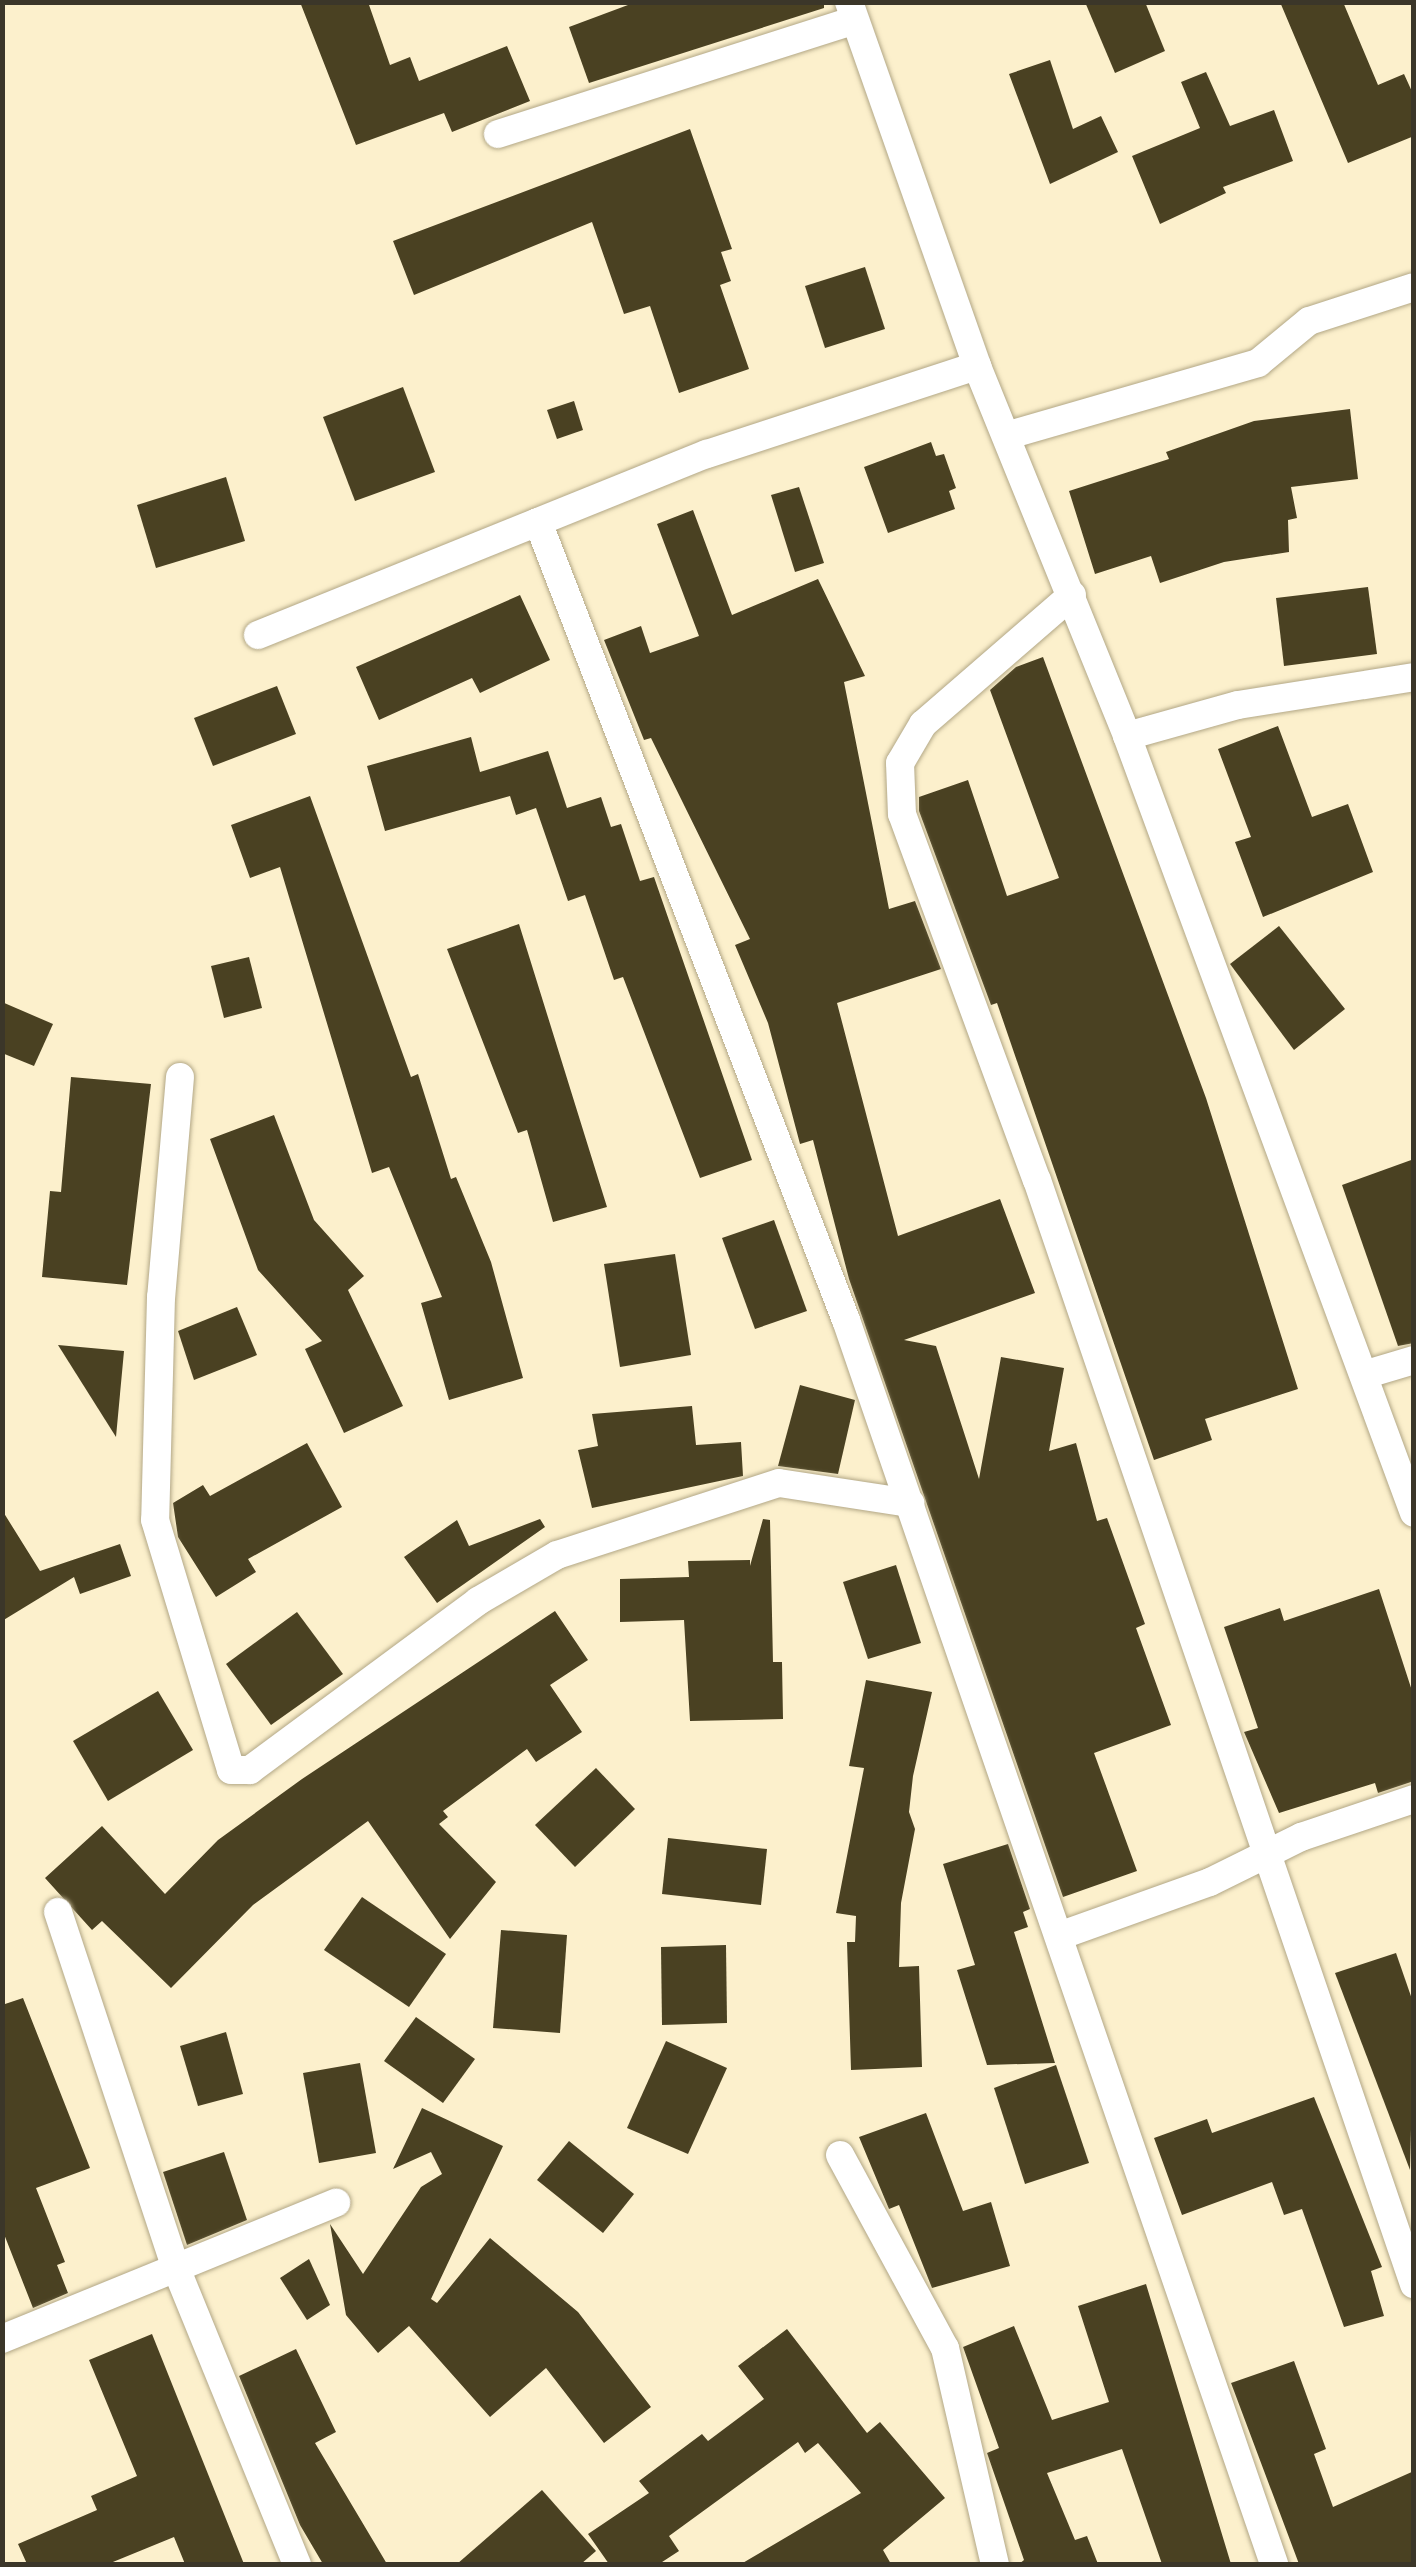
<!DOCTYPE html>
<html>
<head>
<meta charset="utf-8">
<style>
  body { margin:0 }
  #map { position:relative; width:1416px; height:2567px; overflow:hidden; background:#fcf0cc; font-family:"Playfair Display",serif }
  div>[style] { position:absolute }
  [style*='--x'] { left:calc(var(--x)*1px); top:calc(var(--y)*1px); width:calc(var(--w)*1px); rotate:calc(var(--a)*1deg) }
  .building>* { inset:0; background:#4a4122 }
  .roads { filter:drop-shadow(0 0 2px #b2a786) drop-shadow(0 0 2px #b2a786) }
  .street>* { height:28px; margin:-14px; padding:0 14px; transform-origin:14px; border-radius:14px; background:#fff }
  span { translate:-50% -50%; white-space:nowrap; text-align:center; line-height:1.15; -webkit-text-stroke:10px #fcf0cc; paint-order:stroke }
  .frame { position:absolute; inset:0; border:5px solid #3b3629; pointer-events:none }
</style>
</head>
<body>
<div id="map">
  <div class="building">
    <i style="clip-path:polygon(300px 2px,368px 2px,390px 65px,410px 57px,419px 81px,507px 46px,530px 101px,452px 132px,444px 113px,356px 145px)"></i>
    <i style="clip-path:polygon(636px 2px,824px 2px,824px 8px,589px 83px,569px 27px)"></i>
    <i style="clip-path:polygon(1085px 2px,1145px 2px,1165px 51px,1115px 73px)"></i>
    <i style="clip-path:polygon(1280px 2px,1343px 2px,1378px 85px,1404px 74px,1414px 96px,1414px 136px,1348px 163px)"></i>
    <i style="clip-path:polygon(1050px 60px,1073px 129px,1101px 116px,1118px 152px,1050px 184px,1009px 74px)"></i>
    <i style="clip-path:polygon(1206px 72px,1230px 126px,1274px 110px,1293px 161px,1223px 187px,1226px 193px,1160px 224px,1132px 156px,1200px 128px,1181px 82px)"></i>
    <i style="clip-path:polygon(690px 129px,732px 249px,721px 252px,731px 281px,720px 285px,749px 369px,679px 393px,650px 306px,624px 314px,592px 222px,414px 295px,393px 241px)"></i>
    <i style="clip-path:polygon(865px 267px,885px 329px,825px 348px,805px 286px)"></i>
    <i style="clip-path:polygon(403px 387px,435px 472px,355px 501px,323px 417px)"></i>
    <i style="clip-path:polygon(574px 401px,583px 430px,557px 439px,547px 410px)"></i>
    <i style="clip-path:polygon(1350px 409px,1358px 479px,1291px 487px,1297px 518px,1288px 520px,1289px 552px,1224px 562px,1160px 583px,1151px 556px,1095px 574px,1069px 491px,1169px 459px,1166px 452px,1254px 421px)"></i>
    <i style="clip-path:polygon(931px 442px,936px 456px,944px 454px,956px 488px,949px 491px,955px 509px,888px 533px,864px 467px)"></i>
    <i style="clip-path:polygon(226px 477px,245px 541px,156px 568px,137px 505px)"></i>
    <i style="clip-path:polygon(799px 487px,824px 563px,795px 572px,771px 495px)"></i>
    <i style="clip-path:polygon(693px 510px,732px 615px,818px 579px,865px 676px,844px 682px,889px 909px,915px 901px,941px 969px,837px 1003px,898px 1236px,1000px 1199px,1035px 1293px,904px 1340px,936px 1346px,979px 1479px,1001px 1357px,1064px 1368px,1049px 1451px,1076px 1443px,1097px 1521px,1107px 1518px,1145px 1624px,1136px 1628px,1171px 1725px,1094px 1753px,1137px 1871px,1063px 1897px,849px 1279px,813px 1140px,800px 1144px,768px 1023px,735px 945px,750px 939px,651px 738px,644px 740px,604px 640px,641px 626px,650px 653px,699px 636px,657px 524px)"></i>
    <i style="clip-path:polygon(1368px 587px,1377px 654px,1284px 666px,1276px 598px)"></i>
    <i style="clip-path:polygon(520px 595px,550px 660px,480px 693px,472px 678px,379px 720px,356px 667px)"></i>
    <i style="clip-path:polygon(1043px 657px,1206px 1098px,1298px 1389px,1205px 1419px,1212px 1440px,1154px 1460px,997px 1003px,991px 1005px,919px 811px,919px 797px,968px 780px,1007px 896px,1059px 878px,990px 690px,1016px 667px)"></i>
    <i style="clip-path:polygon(277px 686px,296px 734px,213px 766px,194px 718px)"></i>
    <i style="clip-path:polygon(1278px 726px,1312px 817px,1348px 804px,1373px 872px,1263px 917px,1235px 842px,1251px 837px,1218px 749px)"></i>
    <i style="clip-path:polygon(471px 737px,480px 772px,548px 751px,567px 808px,601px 797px,611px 827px,621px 824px,640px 881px,654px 877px,752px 1160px,700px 1178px,623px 977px,614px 980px,585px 895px,568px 901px,536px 808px,516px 815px,510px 796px,385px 831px,367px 766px)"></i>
    <i style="clip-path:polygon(310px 796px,411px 1077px,418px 1074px,451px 1179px,456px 1177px,491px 1262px,523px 1378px,449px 1400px,421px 1303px,442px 1297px,389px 1167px,372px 1173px,280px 867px,250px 878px,231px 825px)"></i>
    <i style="clip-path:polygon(519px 924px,607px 1207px,553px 1222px,527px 1130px,518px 1133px,447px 949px)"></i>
    <i style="clip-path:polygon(1279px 926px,1345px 1009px,1294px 1050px,1230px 964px)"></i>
    <i style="clip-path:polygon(249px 957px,262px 1008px,224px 1018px,211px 966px)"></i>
    <i style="clip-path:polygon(2px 1002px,53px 1024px,34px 1066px,2px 1053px)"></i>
    <i style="clip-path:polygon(71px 1077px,151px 1084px,127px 1285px,42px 1277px,50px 1191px,61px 1192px)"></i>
    <i style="clip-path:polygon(274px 1115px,314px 1220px,364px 1276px,348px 1290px,403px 1406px,344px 1433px,305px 1349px,322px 1341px,258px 1270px,210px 1139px)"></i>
    <i style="clip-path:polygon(1414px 1159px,1414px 1343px,1398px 1346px,1342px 1185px)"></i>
    <i style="clip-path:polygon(774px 1220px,807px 1311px,755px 1329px,722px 1238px)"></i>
    <i style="clip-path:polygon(675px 1254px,691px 1355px,620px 1367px,604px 1264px)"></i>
    <i style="clip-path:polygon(237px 1307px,257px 1355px,194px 1380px,178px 1331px)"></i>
    <i style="clip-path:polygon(58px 1345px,124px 1351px,116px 1437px)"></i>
    <i style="clip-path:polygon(800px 1385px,855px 1400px,838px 1474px,778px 1466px)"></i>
    <i style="clip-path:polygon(692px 1406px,696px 1445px,741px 1442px,743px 1476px,592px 1508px,578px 1450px,598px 1446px,592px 1414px)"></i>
    <i style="clip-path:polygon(307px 1443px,342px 1507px,248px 1559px,256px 1572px,216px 1597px,178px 1537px,173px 1503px,203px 1485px,210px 1496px)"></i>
    <i style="clip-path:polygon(2px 1510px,40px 1571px,120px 1544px,131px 1576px,80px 1594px,74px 1577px,2px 1621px)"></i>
    <i style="clip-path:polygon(540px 1519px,545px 1527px,437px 1603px,404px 1557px,457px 1520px,469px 1546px)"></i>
    <i style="clip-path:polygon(763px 1519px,770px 1520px,773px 1662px,782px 1662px,783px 1719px,690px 1721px,684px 1620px,620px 1622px,620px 1579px,689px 1577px,688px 1561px,750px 1560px,750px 1566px)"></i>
    <i style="clip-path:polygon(896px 1565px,921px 1643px,868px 1659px,843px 1582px)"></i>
    <i style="clip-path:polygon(1379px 1589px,1414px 1697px,1414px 1781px,1378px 1793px,1375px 1783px,1279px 1813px,1244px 1732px,1258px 1728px,1224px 1627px,1280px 1608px,1284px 1621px)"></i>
    <i style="clip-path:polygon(555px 1611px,588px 1660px,550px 1685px,582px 1732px,536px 1762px,527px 1749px,443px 1811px,448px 1817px,439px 1824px,496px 1882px,450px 1939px,368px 1821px,253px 1905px,171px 1988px,102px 1921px,92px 1930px,45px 1878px,102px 1826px,165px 1894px,218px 1840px,302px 1779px)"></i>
    <i style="clip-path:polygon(297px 1612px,343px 1674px,271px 1725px,226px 1664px)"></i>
    <i style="clip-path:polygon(866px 1680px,932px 1692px,913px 1776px,909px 1812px,915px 1829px,901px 1903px,899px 1967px,919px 1966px,922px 2067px,851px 2070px,847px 1942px,855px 1942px,856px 1916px,836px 1913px,864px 1768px,849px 1766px)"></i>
    <i style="clip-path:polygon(158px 1691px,193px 1750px,108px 1801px,73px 1741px)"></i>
    <i style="clip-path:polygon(596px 1768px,635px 1809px,575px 1867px,535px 1825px)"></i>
    <i style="clip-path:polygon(668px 1838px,767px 1849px,761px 1905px,662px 1894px)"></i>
    <i style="clip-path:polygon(1008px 1844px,1030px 1909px,1023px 1912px,1028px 1927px,1014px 1932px,1055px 2063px,987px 2065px,957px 1970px,975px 1965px,943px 1864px)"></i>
    <i style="clip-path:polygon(362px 1897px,446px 1954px,409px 2007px,324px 1950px)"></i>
    <i style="clip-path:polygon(501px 1930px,567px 1935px,560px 2033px,493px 2028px)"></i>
    <i style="clip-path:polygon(726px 1945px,727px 2023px,662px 2025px,661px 1947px)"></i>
    <i style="clip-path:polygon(1396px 1953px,1414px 2005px,1410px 2170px,1335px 1973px)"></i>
    <i style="clip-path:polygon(23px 1998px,90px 2168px,36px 2188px,65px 2262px,57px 2265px,68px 2293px,33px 2308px,2px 2229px,2px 2005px)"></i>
    <i style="clip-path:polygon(416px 2017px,475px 2059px,443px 2103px,384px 2061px)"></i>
    <i style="clip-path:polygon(226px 2032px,243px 2094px,198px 2106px,180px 2046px)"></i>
    <i style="clip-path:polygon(666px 2041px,727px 2068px,688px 2154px,627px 2128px)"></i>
    <i style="clip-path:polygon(360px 2063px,376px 2153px,319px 2163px,303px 2073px)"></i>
    <i style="clip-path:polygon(1056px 2065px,1089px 2163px,1025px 2184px,994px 2088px)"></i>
    <i style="clip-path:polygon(1314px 2097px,1382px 2267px,1371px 2271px,1384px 2316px,1344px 2327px,1302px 2209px,1284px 2215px,1272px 2182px,1182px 2215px,1154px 2138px,1207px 2119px,1212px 2133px)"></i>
    <i style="clip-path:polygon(422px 2108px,503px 2146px,431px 2299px,437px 2303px,490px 2238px,578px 2312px,651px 2407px,604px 2443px,546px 2368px,490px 2417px,409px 2326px,378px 2353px,346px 2315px,330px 2224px,363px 2274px,421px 2187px,442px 2174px,431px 2152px,393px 2169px)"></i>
    <i style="clip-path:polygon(926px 2113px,963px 2211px,991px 2202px,1010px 2266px,932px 2288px,899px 2205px,889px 2209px,859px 2137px)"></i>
    <i style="clip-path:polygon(569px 2141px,634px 2194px,603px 2233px,537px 2180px)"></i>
    <i style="clip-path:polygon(224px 2152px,247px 2220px,187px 2245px,163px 2172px)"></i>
    <i style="clip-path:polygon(309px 2259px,330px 2305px,307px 2320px,280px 2278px)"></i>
    <i style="clip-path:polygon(1146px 2284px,1231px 2564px,1162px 2564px,1122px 2449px,1047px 2473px,1075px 2540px,1087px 2536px,1098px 2564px,1019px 2564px,1024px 2560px,987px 2453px,999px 2448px,963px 2347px,1014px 2326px,1052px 2420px,1109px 2402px,1078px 2306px)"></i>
    <i style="clip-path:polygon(787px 2329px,867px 2433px,880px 2422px,945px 2498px,883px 2550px,891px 2564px,741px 2564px,861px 2493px,818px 2443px,805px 2453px,798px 2442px,669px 2536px,679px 2551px,659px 2564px,609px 2564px,588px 2534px,649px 2493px,639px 2481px,702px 2434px,708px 2441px,764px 2399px,738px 2366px)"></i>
    <i style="clip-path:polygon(152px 2334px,244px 2564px,185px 2564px,174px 2537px,108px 2564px,27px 2564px,18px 2544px,97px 2510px,91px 2496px,137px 2476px,89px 2360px)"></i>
    <i style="clip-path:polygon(296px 2349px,336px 2432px,315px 2443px,387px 2564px,323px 2564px,300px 2525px,239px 2376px)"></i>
    <i style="clip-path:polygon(1294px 2361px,1326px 2449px,1314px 2454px,1333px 2507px,1414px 2471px,1414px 2564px,1299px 2564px,1231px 2383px)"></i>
    <i style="clip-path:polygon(542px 2490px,596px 2551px,581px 2564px,457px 2564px)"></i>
  </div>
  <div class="roads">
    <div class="street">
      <i style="--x:849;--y:2;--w:386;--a:70.6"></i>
      <i style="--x:977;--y:366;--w:399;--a:67.9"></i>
      <i style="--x:1127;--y:736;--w:828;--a:69.73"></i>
      <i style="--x:498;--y:134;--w:373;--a:-17.7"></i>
      <i style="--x:1009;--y:435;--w:259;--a:-16.1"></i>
      <i style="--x:1258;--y:363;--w:66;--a:-39.5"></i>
      <i style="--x:1309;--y:321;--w:110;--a:-17.9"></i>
      <i style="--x:538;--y:522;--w:855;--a:68.9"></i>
      <i style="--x:846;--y:1320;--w:1316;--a:71.01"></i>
      <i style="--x:1072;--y:595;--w:197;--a:139.1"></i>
      <i style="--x:923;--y:724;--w:45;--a:120.5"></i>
      <i style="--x:900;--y:763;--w:51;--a:87.8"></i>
      <i style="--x:902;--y:814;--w:390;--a:69.8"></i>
      <i style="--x:1037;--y:1180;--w:1167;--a:71.15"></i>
      <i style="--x:258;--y:635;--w:484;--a:-22"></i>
      <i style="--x:707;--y:454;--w:284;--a:-18.1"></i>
      <i style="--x:1127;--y:736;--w:115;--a:-15.6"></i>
      <i style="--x:1238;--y:705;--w:178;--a:-9"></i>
      <i style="--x:180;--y:1077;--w:221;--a:94.9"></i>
      <i style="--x:161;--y:1297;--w:223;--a:91.5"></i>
      <i style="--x:155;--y:1520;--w:261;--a:73.1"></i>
      <i style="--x:231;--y:1770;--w:19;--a:0"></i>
      <i style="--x:250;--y:1770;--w:284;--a:-36.5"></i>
      <i style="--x:478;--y:1601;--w:91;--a:-30.2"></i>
      <i style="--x:557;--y:1555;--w:233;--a:-18"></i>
      <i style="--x:779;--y:1483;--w:133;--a:8.7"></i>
      <i style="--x:1367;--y:1374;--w:49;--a:-16.6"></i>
      <i style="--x:58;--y:1912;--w:375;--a:71.7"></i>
      <i style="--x:176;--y:2268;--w:320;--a:67.8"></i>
      <i style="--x:1059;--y:1936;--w:160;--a:-19.7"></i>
      <i style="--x:1210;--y:1882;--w:102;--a:-26.3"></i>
      <i style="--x:1301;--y:1837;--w:119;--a:-18.6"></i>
      <i style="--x:840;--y:2155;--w:220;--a:61.5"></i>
      <i style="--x:945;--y:2348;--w:222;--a:77"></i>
      <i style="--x:2;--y:2339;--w:361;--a:-22.2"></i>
    </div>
  </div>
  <div class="frame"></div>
</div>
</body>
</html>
